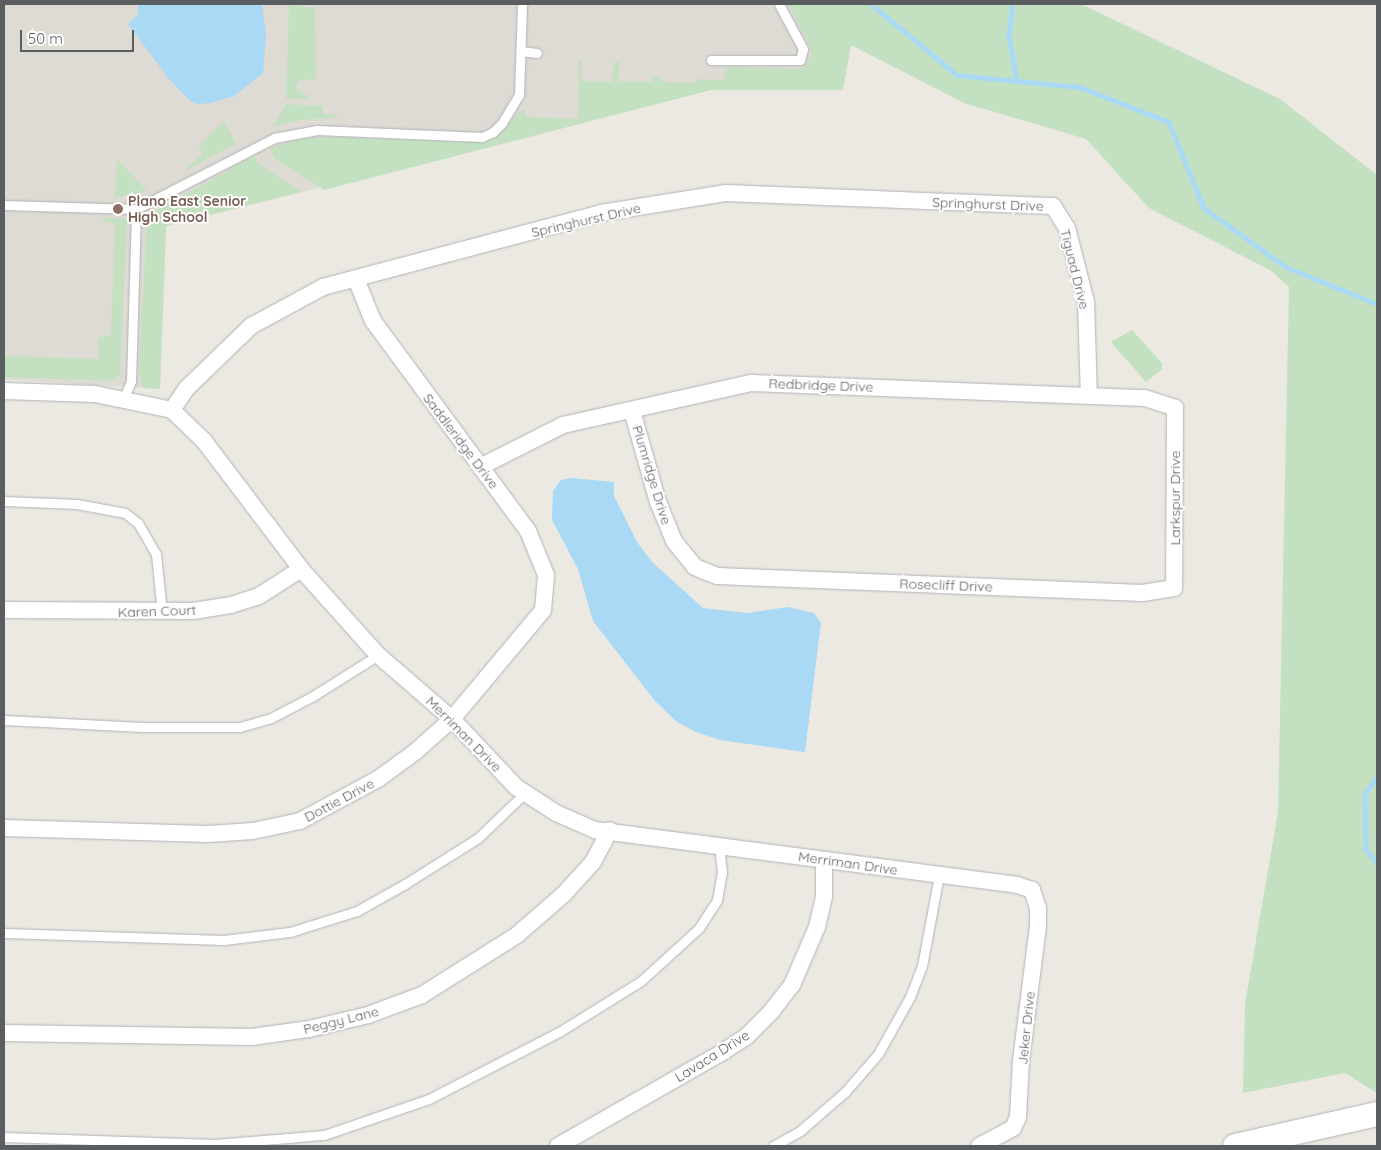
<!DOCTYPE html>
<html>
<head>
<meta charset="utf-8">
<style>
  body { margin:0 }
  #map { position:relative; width:1381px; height:1150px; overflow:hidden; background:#ebe9e2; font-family:Quicksand,sans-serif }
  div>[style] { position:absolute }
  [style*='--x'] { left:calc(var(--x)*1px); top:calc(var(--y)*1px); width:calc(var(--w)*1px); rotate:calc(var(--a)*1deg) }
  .education>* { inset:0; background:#dedad4 }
  .green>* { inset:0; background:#c3e1c1 }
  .water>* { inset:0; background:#a9d9f5 }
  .stream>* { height:4.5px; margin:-2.25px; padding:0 2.25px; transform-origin:2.25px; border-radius:2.25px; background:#a9d9f5 }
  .roads { filter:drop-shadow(0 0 1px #b0b3b6) drop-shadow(0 0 1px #b0b3b6) }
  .service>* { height:9px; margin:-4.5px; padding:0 4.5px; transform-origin:4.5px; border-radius:4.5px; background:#fff }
  .minor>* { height:16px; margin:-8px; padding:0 8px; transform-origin:8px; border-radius:8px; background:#fff }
  .secondary>* { height:24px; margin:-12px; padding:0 12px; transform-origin:12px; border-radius:12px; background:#fff }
  .dots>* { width:14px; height:14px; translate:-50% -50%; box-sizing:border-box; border:2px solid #fff; border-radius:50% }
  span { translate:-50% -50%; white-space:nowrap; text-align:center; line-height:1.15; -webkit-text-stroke:4px #fff; paint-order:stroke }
  .education-label { font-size:14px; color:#785e54; font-weight:700 }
  .left { translate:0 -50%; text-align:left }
  .street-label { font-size:14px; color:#5a5e61 }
  .frame { position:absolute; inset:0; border:5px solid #5a5e61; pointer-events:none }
  .scale { position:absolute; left:20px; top:30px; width:114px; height:22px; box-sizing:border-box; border:2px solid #5a5e61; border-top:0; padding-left:6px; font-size:15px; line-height:18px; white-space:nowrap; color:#5a5e61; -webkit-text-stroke:4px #fff; paint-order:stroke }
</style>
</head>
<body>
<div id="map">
  <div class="education">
    <i style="clip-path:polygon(4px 4px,831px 4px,843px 90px,711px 90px,166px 226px,160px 389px,4px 379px)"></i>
  </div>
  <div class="green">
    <i style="clip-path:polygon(289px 4px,315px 8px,316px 79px,300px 80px,296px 85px,299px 92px,310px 96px,306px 99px,286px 99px)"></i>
    <i style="clip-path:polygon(788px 4px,1081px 4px,1280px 99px,1377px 175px,1377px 1093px,1345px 1073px,1243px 1093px,1245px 1004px,1278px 812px,1289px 287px,1270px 270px,1149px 208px,1086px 139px,964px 103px,851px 45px,843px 90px,711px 90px,324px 190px,275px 159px,269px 148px,299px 139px,324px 137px,474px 142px,499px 133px,524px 108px,527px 117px,578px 119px,579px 60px,582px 60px,582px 81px,612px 82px,614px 62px,619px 62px,618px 81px,652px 82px,653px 77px,662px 77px,662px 82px,696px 83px,697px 79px,724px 80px,725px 70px,729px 67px,801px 69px,811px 56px,811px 47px)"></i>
    <i style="clip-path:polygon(286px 104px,323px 106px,323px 114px,338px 115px,334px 118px,300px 120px,273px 127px)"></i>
    <i style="clip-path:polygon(224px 121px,236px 144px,183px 172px,203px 153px,198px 147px)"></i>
    <i style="clip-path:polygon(254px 156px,258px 163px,301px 192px,166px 226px,160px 389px,143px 388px,139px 372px,147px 216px)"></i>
    <i style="clip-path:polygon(117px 161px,120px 162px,147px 191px,115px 198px)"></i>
    <i style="clip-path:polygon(103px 218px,124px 218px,127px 221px,120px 376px,111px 381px,4px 377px,4px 356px,99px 359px,98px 338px,111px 335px,115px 223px,104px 222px)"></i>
    <i style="clip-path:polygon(1132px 330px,1162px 363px,1162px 369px,1146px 382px,1111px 342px)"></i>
  </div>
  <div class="water">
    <i style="clip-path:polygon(138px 4px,262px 4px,266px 34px,263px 73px,234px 96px,211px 103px,197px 104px,189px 100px,169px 79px,128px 24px,138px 15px)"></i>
    <i style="clip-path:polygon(571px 478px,614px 482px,614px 496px,637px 542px,652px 562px,703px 608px,747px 613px,788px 607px,814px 613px,821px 623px,805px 752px,720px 740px,696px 732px,677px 722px,655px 701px,593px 621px,578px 569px,552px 520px,553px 491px,561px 480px)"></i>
  </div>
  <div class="stream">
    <i style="--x:871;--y:4;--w:112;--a:39.5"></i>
    <i style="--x:957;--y:75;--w:124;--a:5.6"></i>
    <i style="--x:1080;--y:87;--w:96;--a:21.5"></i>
    <i style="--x:1169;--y:122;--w:93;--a:67.9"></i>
    <i style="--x:1204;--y:208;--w:101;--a:35.7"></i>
    <i style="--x:1286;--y:267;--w:98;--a:22.1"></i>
    <i style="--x:1013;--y:4;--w:33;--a:97"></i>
    <i style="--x:1009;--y:37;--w:45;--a:79.7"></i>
    <i style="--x:1377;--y:778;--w:20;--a:127"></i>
    <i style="--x:1365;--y:794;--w:55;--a:89"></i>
    <i style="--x:1366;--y:849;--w:18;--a:52"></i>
  </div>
  <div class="roads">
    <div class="service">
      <i style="--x:521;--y:51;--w:16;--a:7"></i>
      <i style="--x:711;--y:60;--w:89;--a:0"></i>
      <i style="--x:800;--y:60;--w:11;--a:-75"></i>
      <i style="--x:803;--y:49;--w:51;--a:-118.1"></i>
      <i style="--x:4;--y:205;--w:132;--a:1.7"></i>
      <i style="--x:136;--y:209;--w:155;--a:-27.2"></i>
      <i style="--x:274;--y:138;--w:44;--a:-10.5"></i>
      <i style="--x:317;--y:130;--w:165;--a:2.4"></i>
      <i style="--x:482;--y:137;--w:12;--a:-24"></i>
      <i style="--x:493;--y:132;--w:13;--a:-45"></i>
      <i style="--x:502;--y:123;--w:33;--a:-59"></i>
      <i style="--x:519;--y:95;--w:91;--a:-88.1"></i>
      <i style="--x:123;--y:400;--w:21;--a:-67"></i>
      <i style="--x:131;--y:381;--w:172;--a:-88.3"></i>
      <i style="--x:4;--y:501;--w:73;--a:2.4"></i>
      <i style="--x:77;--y:504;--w:49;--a:10.6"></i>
      <i style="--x:125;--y:513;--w:16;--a:38"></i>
      <i style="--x:138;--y:523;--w:36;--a:60"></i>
      <i style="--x:156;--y:554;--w:59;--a:84.2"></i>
      <i style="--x:4;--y:720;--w:138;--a:2.9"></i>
      <i style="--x:142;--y:727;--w:98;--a:0"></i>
      <i style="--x:240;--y:727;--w:32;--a:-16"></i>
      <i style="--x:271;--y:718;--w:47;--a:-27.6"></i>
      <i style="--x:313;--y:696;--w:77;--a:-32.2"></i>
      <i style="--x:4;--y:933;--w:220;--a:1.8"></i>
      <i style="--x:224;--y:940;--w:66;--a:-6.9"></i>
      <i style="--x:290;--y:932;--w:70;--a:-17.4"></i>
      <i style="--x:357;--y:911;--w:55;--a:-29.4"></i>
      <i style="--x:405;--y:884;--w:86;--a:-32.2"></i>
      <i style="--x:478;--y:838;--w:65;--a:-43.8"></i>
      <i style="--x:4;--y:1137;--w:211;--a:1.9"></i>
      <i style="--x:215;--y:1144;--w:73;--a:-4.7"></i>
      <i style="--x:288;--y:1138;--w:36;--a:-5"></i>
      <i style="--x:324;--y:1135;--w:111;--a:-18.9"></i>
      <i style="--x:429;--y:1099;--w:146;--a:-27.3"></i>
      <i style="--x:559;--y:1032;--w:97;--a:-31.9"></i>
      <i style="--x:641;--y:981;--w:79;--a:-42.4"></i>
      <i style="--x:699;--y:928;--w:33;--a:-57"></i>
      <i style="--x:717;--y:900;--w:27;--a:-80"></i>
      <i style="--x:722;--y:873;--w:27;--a:-96"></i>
      <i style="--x:773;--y:1146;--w:31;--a:-29"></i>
      <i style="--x:800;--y:1131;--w:60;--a:-40.9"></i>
      <i style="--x:845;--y:1092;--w:50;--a:-49"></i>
      <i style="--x:878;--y:1054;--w:65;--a:-60.7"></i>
      <i style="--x:910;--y:997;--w:33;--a:-69"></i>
      <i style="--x:922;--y:966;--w:93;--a:-79.4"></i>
    </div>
    <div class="minor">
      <i style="--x:4;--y:391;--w:91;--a:1.9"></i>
      <i style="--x:95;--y:394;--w:79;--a:11.7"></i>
      <i style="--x:172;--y:410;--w:45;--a:44.1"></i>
      <i style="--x:204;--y:441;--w:161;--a:52.8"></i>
      <i style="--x:301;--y:569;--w:115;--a:48.2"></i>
      <i style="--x:378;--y:655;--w:98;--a:40.9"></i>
      <i style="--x:452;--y:719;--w:93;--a:46.7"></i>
      <i style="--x:516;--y:787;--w:48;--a:33"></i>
      <i style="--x:556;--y:813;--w:43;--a:23.6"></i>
      <i style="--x:595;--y:830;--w:426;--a:7.4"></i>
      <i style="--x:1017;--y:885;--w:16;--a:18"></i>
      <i style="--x:1032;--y:890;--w:19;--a:72"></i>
      <i style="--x:1038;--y:908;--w:18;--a:90"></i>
      <i style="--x:1038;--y:926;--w:136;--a:97.2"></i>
      <i style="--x:1021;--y:1061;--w:56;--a:93.1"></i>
      <i style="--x:1018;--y:1117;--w:12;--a:114"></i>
      <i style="--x:1013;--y:1128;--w:38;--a:152"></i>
      <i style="--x:172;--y:410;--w:25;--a:-56"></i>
      <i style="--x:186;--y:389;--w:91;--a:-44.1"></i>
      <i style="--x:251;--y:326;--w:82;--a:-28.4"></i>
      <i style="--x:323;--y:287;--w:288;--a:-14.9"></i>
      <i style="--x:601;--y:213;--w:127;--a:-9.1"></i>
      <i style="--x:726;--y:193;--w:327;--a:2.3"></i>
      <i style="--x:1053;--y:206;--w:26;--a:58"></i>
      <i style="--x:1067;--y:228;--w:76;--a:75.6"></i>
      <i style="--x:1086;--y:302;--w:93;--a:88.2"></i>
      <i style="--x:480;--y:467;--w:93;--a:-26.8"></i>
      <i style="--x:563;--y:425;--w:193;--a:-12.6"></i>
      <i style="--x:751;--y:383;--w:394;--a:2.2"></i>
      <i style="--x:1145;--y:398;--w:32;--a:18"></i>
      <i style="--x:1175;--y:408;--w:180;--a:90.3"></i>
      <i style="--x:1174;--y:588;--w:32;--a:171"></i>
      <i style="--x:1142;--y:593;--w:425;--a:-177.7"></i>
      <i style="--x:717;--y:576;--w:24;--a:-158"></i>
      <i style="--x:695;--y:567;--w:33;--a:-129"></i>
      <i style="--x:674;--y:541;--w:42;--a:-112.3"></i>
      <i style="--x:658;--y:502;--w:95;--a:-105.9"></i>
      <i style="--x:4;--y:610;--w:189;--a:0.3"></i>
      <i style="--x:193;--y:611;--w:38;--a:-9"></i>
      <i style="--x:231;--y:605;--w:29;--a:-18"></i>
      <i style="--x:259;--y:596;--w:50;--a:-32.7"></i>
      <i style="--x:4;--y:828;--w:204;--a:1.7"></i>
      <i style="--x:208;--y:834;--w:45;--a:-3.8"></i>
      <i style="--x:253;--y:831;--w:48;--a:-12"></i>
      <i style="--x:300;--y:821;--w:89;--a:-28.3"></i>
      <i style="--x:378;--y:779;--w:46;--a:-36.1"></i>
      <i style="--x:415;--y:752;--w:50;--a:-41.7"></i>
      <i style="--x:452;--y:719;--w:142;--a:-50.1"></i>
      <i style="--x:543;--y:610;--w:35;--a:-85"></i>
      <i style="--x:546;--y:575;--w:48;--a:-112.2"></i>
      <i style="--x:528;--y:531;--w:261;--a:-126.4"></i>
      <i style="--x:373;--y:321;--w:45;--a:-112"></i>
      <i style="--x:4;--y:1033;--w:248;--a:0.9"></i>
      <i style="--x:252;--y:1037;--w:58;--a:-8"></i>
      <i style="--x:309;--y:1029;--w:61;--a:-13.3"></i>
      <i style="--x:368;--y:1015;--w:58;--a:-20.3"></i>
      <i style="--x:422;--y:995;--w:112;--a:-32.3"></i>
      <i style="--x:517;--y:935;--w:62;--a:-41.1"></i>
      <i style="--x:564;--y:894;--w:43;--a:-47.8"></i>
      <i style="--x:593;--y:862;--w:36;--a:-62"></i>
      <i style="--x:558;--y:1146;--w:188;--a:-29.7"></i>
      <i style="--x:721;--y:1053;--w:30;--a:-33"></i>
      <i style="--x:746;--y:1037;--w:34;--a:-45"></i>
      <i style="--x:770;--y:1013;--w:36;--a:-52"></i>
      <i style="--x:792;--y:985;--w:63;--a:-66.7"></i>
      <i style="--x:817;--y:927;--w:32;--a:-77"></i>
      <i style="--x:824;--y:896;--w:35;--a:-90"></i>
    </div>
    <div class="secondary">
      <i style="--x:1235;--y:1146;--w:146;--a:-12.7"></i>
    </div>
  </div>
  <div class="dots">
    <i style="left:118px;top:209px;background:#8d6e63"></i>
  </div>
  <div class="education-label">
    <span class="left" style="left:128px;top:209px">Plano East Senior<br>High School</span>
  </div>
  <div class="street-label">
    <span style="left:988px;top:204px;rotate:2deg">Springhurst Drive</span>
    <span style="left:586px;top:220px;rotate:-13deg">Springhurst Drive</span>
    <span style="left:1075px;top:269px;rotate:76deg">Tiguad Drive</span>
    <span style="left:821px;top:385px;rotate:2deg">Redbridge Drive</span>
    <span style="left:461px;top:441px;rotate:53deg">Saddleridge Drive</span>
    <span style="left:652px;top:475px;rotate:73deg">Plumridge Drive</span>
    <span style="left:1175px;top:498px;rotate:-90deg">Larkspur Drive</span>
    <span style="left:946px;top:585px;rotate:2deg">Rosecliff Drive</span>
    <span style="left:157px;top:611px;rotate:-2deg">Karen Court</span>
    <span style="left:464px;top:734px;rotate:45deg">Merriman Drive</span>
    <span style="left:339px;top:800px;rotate:-28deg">Dottie Drive</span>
    <span style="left:848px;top:863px;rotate:8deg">Merriman Drive</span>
    <span style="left:341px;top:1020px;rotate:-14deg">Peggy Lane</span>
    <span style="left:1026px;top:1028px;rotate:-84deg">Jeker Drive</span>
    <span style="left:712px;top:1056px;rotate:-32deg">Lavaca Drive</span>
  </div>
  <div class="frame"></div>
  <div class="scale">50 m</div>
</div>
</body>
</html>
